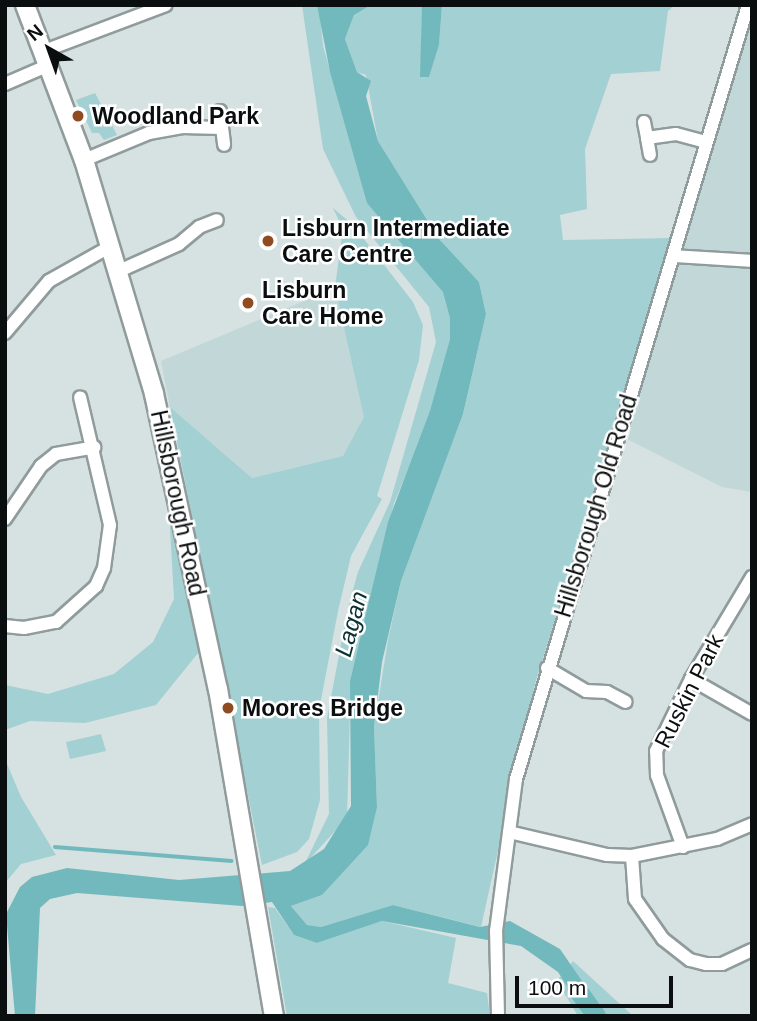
<!DOCTYPE html>
<style>
body{margin:0}
#map{position:relative;width:757px;height:1021px;overflow:hidden;background:#d6e1e1;font-family:Helvetica,sans-serif}
div>[style]{position:absolute}
.built>*{inset:0;background:#c2d7d8}
.green>*{inset:0;background:#a3d0d2}
.water>*{inset:0;background:#72b9bd}
.stream>*{height:3.5px;margin:-1.75px;padding:0 1.75px;transform-origin:1.75px;border-radius:1.75px;background:#72b9bd}
.river>*{height:19px;margin:-9.5px;padding:0 9.5px;transform-origin:9.5px;border-radius:9.5px;background:#72b9bd}
.roads{filter:drop-shadow(2px 0 #909b9b) drop-shadow(-2px 0 #909b9b) drop-shadow(0 2px #909b9b) drop-shadow(0 -2px #909b9b)}
.minor>*{height:12px;margin:-6px;padding:0 6px;transform-origin:6px;border-radius:6px;background:#fff}
.highway>*{height:18px;margin:-9px;padding:0 9px;transform-origin:9px;border-radius:9px;background:#fff}
.dots>*{width:19px;height:19px;translate:-50% -50%;box-sizing:border-box;border:4px solid #fff;border-radius:50%}
span{translate:-50% -50%;white-space:nowrap;text-align:center;line-height:1.15;-webkit-text-stroke:5px #fff;paint-order:stroke}
.poi-label{font-size:23px;color:#0a0e0e;font-weight:700}
.left{translate:0 -50%;text-align:left}
.street-label{font-size:23px;color:#0a0e0e}
.water-label{font-size:24px;color:#0b3032;font-style:italic}
.frame{position:absolute;inset:0;border:7px solid #0a0e0e;pointer-events:none}
.north{position:absolute;left:14px;top:14px;width:70px;height:70px;-webkit-text-stroke:5px #fff;paint-order:stroke;rotate:320deg;font-size:19px;font-weight:700;line-height:28px;text-align:center;color:#0a0e0e}
.north::after{content:'';display:block;margin:auto;width:24px;height:32px;background:#0a0e0e;clip-path:polygon(50% 0,100% 100%,50% 72%,0 100%)}
.scale{position:absolute;left:515px;top:976px;width:158px;height:32px;box-sizing:border-box;border:4px solid #0a0e0e;border-top:0;padding-left:9px;font-size:21px;line-height:24px;white-space:nowrap;color:#0a0e0e;-webkit-text-stroke:5px #fff;paint-order:stroke}
</style>
<div id="map">
<div class="built">
<div style="clip-path:polygon(752px 5px,752px 492px,722px 487px,617px 434px)"></div>
<div style="clip-path:polygon(335px 288px,366px 418px,343px 456px,252px 478px,170px 407px,161px 361px)"></div>
</div>
<div class="green">
<div style="clip-path:polygon(302px 5px,326px 5px,320px 14px,323px 46px,337px 95px,446px 294px,453px 327px,430px 419px,394px 503px,351px 677px,347px 818px,304px 865px,329px 814px,327px 718px,348px 608px,358px 572px,390px 502px,436px 342px,429px 307px,356px 217px,323px 149px)"></div>
<div style="clip-path:polygon(371px 5px,422px 5px,421px 77px,429px 76px,439px 45px,442px 5px,675px 5px,668px 11px,660px 71px,611px 74px,585px 149px,587px 209px,560px 215px,563px 240px,673px 238px,535px 684px,481px 927px,393px 905px,321px 927px,307px 925px,291px 906px,322px 895px,377px 807px,374px 727px,388px 640px,401px 581px,463px 414px,486px 314px,479px 282px,439px 239px,378px 141px,366px 75px,357px 72px,345px 39px,354px 15px)"></div>
<div style="clip-path:polygon(95px 93px,117px 135px,104px 140px,99px 133px,92px 133px,76px 100px)"></div>
<div style="clip-path:polygon(333px 208px,353px 225px,413px 302px,423px 325px,419px 360px,377px 496px,382px 499px,351px 556px,338px 611px,319px 710px,320px 800px,309px 839px,297px 852px,262px 865px,170px 407px,252px 478px,343px 456px,364px 417px,335px 287px,343px 229px)"></div>
<div style="clip-path:polygon(169px 511px,203px 647px,156px 705px,85px 723px,30px 721px,5px 730px,5px 685px,48px 694px,114px 674px,153px 642px,174px 599px)"></div>
<div style="clip-path:polygon(101px 734px,106px 751px,70px 759px,66px 742px)"></div>
<div style="clip-path:polygon(5px 759px,21px 797px,56px 855px,21px 864px,5px 883px)"></div>
<div style="clip-path:polygon(268px 907px,275px 908px,294px 935px,317px 943px,382px 921px,456px 938px,448px 983px,487px 993px,490px 1016px,287px 1016px)"></div>
<div style="clip-path:polygon(573px 961px,633px 1016px,578px 1016px,557px 981px)"></div>
</div>
<div class="water">
<div style="clip-path:polygon(317px 5px,371px 5px,354px 15px,345px 39px,357px 72px,371px 81px,366px 96px,378px 141px,439px 239px,479px 282px,486px 314px,463px 414px,401px 581px,382px 662px,374px 727px,377px 807px,368px 845px,322px 895px,291px 906px,307px 925px,321px 927px,393px 905px,480px 927px,510px 921px,560px 949px,597px 1003px,583px 1011px,558px 972px,521px 946px,382px 921px,317px 943px,294px 935px,272px 902px,242px 906px,77px 893px,50px 899px,40px 908px,35px 1016px,15px 1016px,6px 914px,20px 887px,32px 877px,67px 868px,179px 880px,290px 871px,324px 849px,351px 806px,350px 681px,388px 522px,430px 411px,450px 339px,450px 318px,443px 292px,367px 203px,330px 72px)"></div>
<div style="clip-path:polygon(422px 5px,442px 5px,439px 45px,429px 77px,420px 77px)"></div>
</div>
<div class="stream">
<div style="left:55px;top:847px;width:177px;rotate:4.5deg"></div>
</div>
<div class="river">
<div style="left:576px;top:988px;width:34px;rotate:54deg"></div>
</div>
<div class="roads">
<div class="minor">
<div style="left:44px;top:51px;width:130px;rotate:-20.7deg"></div>
<div style="left:5px;top:84px;width:48px;rotate:-23.4deg"></div>
<div style="left:220px;top:111px;width:34px;rotate:83deg"></div>
<div style="left:644px;top:122px;width:16px;rotate:79deg"></div>
<div style="left:647px;top:138px;width:29px;rotate:-8deg"></div>
<div style="left:676px;top:134px;width:31px;rotate:15deg"></div>
<div style="left:647px;top:138px;width:17px;rotate:80deg"></div>
<div style="left:84px;top:160px;width:70px;rotate:-22.6deg"></div>
<div style="left:149px;top:133px;width:34px;rotate:-10deg"></div>
<div style="left:182px;top:127px;width:40px;rotate:1.4deg"></div>
<div style="left:673px;top:256px;width:79px;rotate:3.6deg"></div>
<div style="left:119px;top:271px;width:66px;rotate:-24.2deg"></div>
<div style="left:179px;top:244px;width:26px;rotate:-40deg"></div>
<div style="left:199px;top:227px;width:19px;rotate:-21deg"></div>
<div style="left:5px;top:333px;width:68px;rotate:-49.8deg"></div>
<div style="left:49px;top:281px;width:71px;rotate:-29.4deg"></div>
<div style="left:5px;top:519px;width:64px;rotate:-55.8deg"></div>
<div style="left:41px;top:466px;width:19px;rotate:-39deg"></div>
<div style="left:56px;top:454px;width:39px;rotate:-10deg"></div>
<div style="left:5px;top:626px;width:19px;rotate:6deg"></div>
<div style="left:24px;top:628px;width:33px;rotate:-11deg"></div>
<div style="left:56px;top:622px;width:54px;rotate:-42deg"></div>
<div style="left:96px;top:586px;width:20px;rotate:-66deg"></div>
<div style="left:104px;top:568px;width:43px;rotate:-82.1deg"></div>
<div style="left:110px;top:525px;width:131px;rotate:-103.2deg"></div>
<div style="left:547px;top:668px;width:45px;rotate:30.5deg"></div>
<div style="left:586px;top:691px;width:21px;rotate:3deg"></div>
<div style="left:607px;top:692px;width:21px;rotate:28deg"></div>
<div style="left:691px;top:679px;width:70px;rotate:29.8deg"></div>
<div style="left:509px;top:832px;width:101px;rotate:13.2deg"></div>
<div style="left:607px;top:855px;width:25px;rotate:2deg"></div>
<div style="left:632px;top:856px;width:87px;rotate:-11.3deg"></div>
<div style="left:717px;top:839px;width:38px;rotate:-23deg"></div>
<div style="left:683px;top:847px;width:77px;rotate:-109.9deg"></div>
<div style="left:657px;top:775px;width:24px;rotate:-92deg"></div>
<div style="left:656px;top:751px;width:80px;rotate:-64.1deg"></div>
<div style="left:691px;top:679px;width:119px;rotate:-59.1deg"></div>
<div style="left:632px;top:856px;width:43px;rotate:86deg"></div>
<div style="left:635px;top:899px;width:49px;rotate:55deg"></div>
<div style="left:663px;top:939px;width:34px;rotate:38deg"></div>
<div style="left:690px;top:960px;width:16px;rotate:14deg"></div>
<div style="left:706px;top:964px;width:16px"></div>
<div style="left:722px;top:964px;width:33px;rotate:-25deg"></div>
<div style="left:498px;top:1016px;width:85px;rotate:-91.3deg"></div>
<div style="left:496px;top:931px;width:153px;rotate:-82.5deg"></div>
<div style="left:516px;top:779px;width:808px;rotate:-73.31deg"></div>
</div>
<div class="highway">
<div style="left:25px;top:5px;width:166px;rotate:69.2deg"></div>
<div style="left:84px;top:160px;width:244px;rotate:73.3deg"></div>
<div style="left:154px;top:394px;width:302px;rotate:77.8deg"></div>
<div style="left:218px;top:689px;width:332px;rotate:80.3deg"></div>
</div>
</div>
<div class="dots">
<div style="left:78px;top:116px;background:#904c21"></div>
<div style="left:268px;top:241px;background:#904c21"></div>
<div style="left:248px;top:303px;background:#904c21"></div>
<div style="left:228px;top:708px;background:#904c21"></div>
</div>
<div class="poi-label">
<span class="left" style="left:92px;top:116px">Woodland Park</span>
<span class="left" style="left:282px;top:241px">Lisburn Intermediate<br>Care Centre</span>
<span class="left" style="left:262px;top:303px">Lisburn<br>Care Home</span>
<span class="left" style="left:242px;top:708px">Moores Bridge</span>
</div>
<div class="street-label">
<span style="left:178px;top:503px;rotate:78deg">Hillsborough Road</span>
<span style="left:596px;top:506px;rotate:-73deg">Hillsborough Old Road</span>
<span style="left:689px;top:691px;rotate:-63deg">Ruskin Park</span>
</div>
<div class="water-label">
<span style="left:351px;top:624px;rotate:-75deg">Lagan</span>
</div>
<div class="frame"></div>
<div class="north">N</div>
<div class="scale">100 m</div>
</div>
